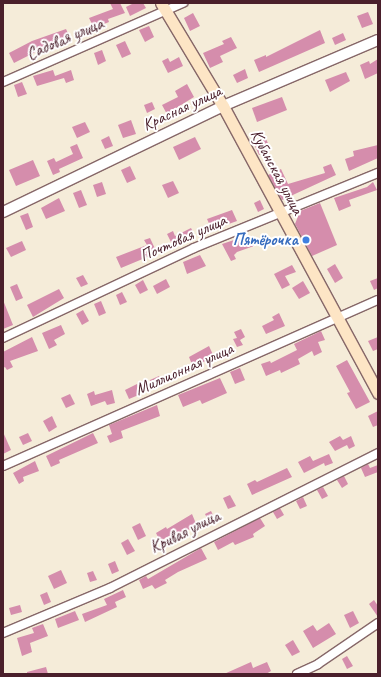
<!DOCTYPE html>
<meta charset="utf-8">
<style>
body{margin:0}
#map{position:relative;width:381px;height:677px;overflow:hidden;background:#f5ecd9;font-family:Caveat,sans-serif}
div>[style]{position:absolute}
.building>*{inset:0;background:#d58dac}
.roads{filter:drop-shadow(1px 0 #866768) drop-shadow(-1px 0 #866768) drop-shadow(0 1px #866768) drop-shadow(0 -1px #866768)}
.minor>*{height:8px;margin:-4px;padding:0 4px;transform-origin:4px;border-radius:4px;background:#fff}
.tertiary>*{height:10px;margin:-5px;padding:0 5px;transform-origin:5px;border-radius:5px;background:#fff}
.secondary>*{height:11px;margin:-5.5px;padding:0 5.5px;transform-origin:5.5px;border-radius:5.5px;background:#fde5c5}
.dots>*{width:11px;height:11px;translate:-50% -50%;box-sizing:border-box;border:2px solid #fff;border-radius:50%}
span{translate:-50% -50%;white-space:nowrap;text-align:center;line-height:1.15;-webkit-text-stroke:4px #fff;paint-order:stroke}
.street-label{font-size:17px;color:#4a1f2b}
.shop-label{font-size:17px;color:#366cbe;font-weight:700}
.right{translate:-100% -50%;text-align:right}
.frame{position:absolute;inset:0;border:4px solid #4a1f2b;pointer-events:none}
</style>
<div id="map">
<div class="building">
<div style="clip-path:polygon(110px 3px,120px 3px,125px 13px,108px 19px,109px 22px,94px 28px,89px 18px,113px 9px)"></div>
<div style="clip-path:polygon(134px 3px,143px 3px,146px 8px,130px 16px,126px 7px)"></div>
<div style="clip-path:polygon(368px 12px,373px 24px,362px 28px,357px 16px)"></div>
<div style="clip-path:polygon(193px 13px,200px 26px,190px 31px,184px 18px)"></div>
<div style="clip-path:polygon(149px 26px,154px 37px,145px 42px,139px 30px)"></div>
<div style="clip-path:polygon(66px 29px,71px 40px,62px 43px,61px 39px,14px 63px,9px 53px,32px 41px)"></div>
<div style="clip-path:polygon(320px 30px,325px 43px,259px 72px,254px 60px,266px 55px,266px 57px)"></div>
<div style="clip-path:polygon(343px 33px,346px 40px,335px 45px,332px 38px)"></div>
<div style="clip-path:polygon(231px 37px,237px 48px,220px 56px,223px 62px,210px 68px,203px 53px,224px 44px,222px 41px)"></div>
<div style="clip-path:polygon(125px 41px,131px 54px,122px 58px,116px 45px)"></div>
<div style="clip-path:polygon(102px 50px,106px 61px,98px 65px,94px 53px)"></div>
<div style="clip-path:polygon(179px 57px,183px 66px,168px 73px,162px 61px,168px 58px,170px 62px)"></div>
<div style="clip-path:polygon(378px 59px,378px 73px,365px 79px,360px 65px,369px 61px,370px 64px)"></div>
<div style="clip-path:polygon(245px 69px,248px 78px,237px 83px,233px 75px)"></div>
<div style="clip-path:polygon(53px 70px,55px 76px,71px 70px,74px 80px,66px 83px,64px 78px,37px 86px,33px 76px)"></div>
<div style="clip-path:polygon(346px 72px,350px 81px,330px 92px,325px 80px)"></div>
<div style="clip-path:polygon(22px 82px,27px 94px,18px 97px,14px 85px)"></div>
<div style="clip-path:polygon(187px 84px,194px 97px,173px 110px,175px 113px,168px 116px,162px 105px,178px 97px,175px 91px)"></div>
<div style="clip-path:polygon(282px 97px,287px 110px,257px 122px,252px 108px)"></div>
<div style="clip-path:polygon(152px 102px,155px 109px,147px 113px,144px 105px)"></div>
<div style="clip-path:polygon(131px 120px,136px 134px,123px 138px,118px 125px)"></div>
<div style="clip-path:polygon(85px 122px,90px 132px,77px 138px,72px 127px)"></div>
<div style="clip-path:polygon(109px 136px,113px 146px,105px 149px,101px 140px)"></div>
<div style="clip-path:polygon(195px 137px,201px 149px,179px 160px,173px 147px)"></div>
<div style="clip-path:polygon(266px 139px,271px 150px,259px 155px,254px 144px)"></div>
<div style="clip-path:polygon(77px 144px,83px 158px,59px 169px,60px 172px,53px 175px,47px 161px,54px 158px,56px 162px,73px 154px,70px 147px)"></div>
<div style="clip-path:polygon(378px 145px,378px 158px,349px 171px,345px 159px,354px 156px,353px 151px)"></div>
<div style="clip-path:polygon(33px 160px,40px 176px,16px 186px,9px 170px)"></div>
<div style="clip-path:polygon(331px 164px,336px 175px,282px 200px,268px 175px,281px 169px,288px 184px,325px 173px,323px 167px)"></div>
<div style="clip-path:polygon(130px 166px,136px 179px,127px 183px,121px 170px)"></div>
<div style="clip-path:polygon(173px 181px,179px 193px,168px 198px,162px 185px)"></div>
<div style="clip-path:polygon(102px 182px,106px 194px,97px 197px,93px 185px)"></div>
<div style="clip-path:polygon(373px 182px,377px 190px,349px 200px,351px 206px,339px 211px,334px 198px,367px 187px)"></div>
<div style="clip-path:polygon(81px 190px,87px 205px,79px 208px,73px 193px)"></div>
<div style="clip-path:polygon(59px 198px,65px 211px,46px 219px,41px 208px)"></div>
<div style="clip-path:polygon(260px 200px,264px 209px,258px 212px,254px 203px)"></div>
<div style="clip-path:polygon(320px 203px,337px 245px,312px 256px,295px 224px,300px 211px)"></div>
<div style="clip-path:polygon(232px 210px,237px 221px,212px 230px,207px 219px)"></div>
<div style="clip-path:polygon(28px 213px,33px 227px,26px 230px,20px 216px)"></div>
<div style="clip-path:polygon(191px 228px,195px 236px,174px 248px,167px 234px,173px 231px,175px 236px)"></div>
<div style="clip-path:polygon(249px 235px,254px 246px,237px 252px,234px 255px,236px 259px,231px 261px,222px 244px)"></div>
<div style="clip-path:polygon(150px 238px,157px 253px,121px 268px,116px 257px,147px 245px,144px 240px)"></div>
<div style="clip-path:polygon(22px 241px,26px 250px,11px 257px,6px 248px)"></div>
<div style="clip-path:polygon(200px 255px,206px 266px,187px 274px,183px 262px)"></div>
<div style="clip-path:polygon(335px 264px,343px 278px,335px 283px,327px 269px)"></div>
<div style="clip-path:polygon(292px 265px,296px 272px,285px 276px,290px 285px,282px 289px,274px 274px)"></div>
<div style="clip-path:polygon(83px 275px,88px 284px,81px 287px,76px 278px)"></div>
<div style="clip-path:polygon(378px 278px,378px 288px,374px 290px,370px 281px)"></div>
<div style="clip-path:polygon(166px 279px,170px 287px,157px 294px,153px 286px)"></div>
<div style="clip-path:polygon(143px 280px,148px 290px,140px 294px,135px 285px)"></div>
<div style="clip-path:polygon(303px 281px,310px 293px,299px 299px,292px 288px)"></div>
<div style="clip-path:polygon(17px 284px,23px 298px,16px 301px,10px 287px)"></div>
<div style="clip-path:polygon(59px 289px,64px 298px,33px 317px,27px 305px)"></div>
<div style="clip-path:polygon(122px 292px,127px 302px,120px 305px,116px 295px)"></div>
<div style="clip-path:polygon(3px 300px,13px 325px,3px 329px)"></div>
<div style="clip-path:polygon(101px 301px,106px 313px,99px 316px,94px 304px)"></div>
<div style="clip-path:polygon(83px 310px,89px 321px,82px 325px,76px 314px)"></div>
<div style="clip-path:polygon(279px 313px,285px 326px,266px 334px,262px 326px,274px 320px,272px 317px)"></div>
<div style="clip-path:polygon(61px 325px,65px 334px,54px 340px,57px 345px,49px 349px,42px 333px)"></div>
<div style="clip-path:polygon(241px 329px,245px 337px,240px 340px,243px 345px,237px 347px,233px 339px,237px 338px,234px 332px)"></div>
<div style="clip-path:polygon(321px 331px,325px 340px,318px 342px,322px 352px,314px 356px,312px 351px,298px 359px,300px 364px,281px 373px,280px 370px,266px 376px,261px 364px,270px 361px,271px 363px,297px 350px,294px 344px)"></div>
<div style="clip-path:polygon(32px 337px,38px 351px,10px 361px,13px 367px,7px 370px,5px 367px,3px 368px,3px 352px)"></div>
<div style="clip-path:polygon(378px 337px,378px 349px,373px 351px,368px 341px)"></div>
<div style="clip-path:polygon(209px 346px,214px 357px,193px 367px,189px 357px)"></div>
<div style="clip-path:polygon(347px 360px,370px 402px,356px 409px,347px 393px,350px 392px,336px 366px)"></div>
<div style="clip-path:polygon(240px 368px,245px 380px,235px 384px,230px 372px)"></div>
<div style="clip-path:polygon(159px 376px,162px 383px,153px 387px,150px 380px)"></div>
<div style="clip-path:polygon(220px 378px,227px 393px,202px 404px,200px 400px,183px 407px,178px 395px)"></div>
<div style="clip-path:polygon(137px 384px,141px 394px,129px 399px,125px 390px)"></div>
<div style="clip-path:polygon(112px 390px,115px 403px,107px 405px,105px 401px,91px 406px,87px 394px,94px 391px,95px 395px)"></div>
<div style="clip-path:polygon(70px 394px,75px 404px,66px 408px,61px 398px)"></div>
<div style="clip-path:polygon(157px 405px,160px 416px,121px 431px,123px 438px,110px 443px,107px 436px,112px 434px,109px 425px)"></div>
<div style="clip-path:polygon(378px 411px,378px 425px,373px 427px,368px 416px)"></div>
<div style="clip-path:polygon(52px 416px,57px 427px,49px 432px,43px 421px)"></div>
<div style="clip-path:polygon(3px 432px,11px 450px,3px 454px)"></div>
<div style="clip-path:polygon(28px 433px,32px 441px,23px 445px,19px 437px)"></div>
<div style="clip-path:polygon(93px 433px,98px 443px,59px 460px,60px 463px,51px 467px,46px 456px)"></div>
<div style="clip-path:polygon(340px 436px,343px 440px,351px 436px,355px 446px,349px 449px,347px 445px,335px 451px,329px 442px)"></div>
<div style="clip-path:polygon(329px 454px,333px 463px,325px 466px,324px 463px,304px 473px,298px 462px,310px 456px,313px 461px)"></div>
<div style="clip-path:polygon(35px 461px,39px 471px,23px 477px,24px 481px,19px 484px,13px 473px)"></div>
<div style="clip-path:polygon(368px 464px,370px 468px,378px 465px,378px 472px,365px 477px,361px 468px)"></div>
<div style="clip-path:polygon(287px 468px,292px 477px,252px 495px,247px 484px,255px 480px,257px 482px)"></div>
<div style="clip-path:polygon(344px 476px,348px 484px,342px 488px,337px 480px)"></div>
<div style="clip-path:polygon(323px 487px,328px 496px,322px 499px,317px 490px)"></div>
<div style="clip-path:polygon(230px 495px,236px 506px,228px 509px,223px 498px)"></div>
<div style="clip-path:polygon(303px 497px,307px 506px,300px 509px,296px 501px)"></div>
<div style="clip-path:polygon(280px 508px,284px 515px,277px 519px,273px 512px)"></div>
<div style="clip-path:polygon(211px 511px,215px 519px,209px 522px,205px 514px)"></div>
<div style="clip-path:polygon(192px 514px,197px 526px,184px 532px,185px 534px,179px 538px,175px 533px,160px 541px,156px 533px,166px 527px,167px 529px)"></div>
<div style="clip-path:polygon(260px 518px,265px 526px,253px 534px,254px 537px,235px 545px,233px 542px,218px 550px,214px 542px)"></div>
<div style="clip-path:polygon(140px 523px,146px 536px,138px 540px,132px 527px)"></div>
<div style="clip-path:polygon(128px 539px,135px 551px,127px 555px,121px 543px)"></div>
<div style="clip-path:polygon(201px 548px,207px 559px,178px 572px,165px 580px,167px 583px,155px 589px,152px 585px,143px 589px,139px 580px,146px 576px,148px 579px)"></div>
<div style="clip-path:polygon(115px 561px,119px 571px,112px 574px,108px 564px)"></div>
<div style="clip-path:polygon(61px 570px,67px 583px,54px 589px,48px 576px)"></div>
<div style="clip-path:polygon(93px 571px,97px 580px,90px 582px,87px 573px)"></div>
<div style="clip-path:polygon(123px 590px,126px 597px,115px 602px,117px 607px,85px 622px,82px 614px,107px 605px,104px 599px)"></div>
<div style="clip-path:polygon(47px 592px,51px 602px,44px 605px,40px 595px)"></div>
<div style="clip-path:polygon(374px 600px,378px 606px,378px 617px,369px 604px)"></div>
<div style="clip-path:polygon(20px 605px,22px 612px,11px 615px,9px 608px)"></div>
<div style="clip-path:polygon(75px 611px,79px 620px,58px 628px,55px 619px)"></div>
<div style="clip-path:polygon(353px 611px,359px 623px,350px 628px,344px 615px)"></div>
<div style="clip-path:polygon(329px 623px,336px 634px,313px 648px,303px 631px,313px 625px,317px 631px)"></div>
<div style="clip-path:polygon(43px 624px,48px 636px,30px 643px,32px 652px,22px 656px,17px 638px,34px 633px,32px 628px)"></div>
<div style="clip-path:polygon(293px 640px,300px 652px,292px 656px,285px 645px)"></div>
<div style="clip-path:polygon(347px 656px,353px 666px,347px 669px,342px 659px)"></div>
<div style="clip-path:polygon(251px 662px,253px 668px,267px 662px,271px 671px,266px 674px,224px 674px)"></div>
<div style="clip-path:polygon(46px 667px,48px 674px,27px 674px,27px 672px)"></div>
</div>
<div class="roads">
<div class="minor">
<div style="left:3px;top:82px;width:197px;rotate:-23.7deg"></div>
<div style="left:3px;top:338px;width:211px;rotate:-25.2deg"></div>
<div style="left:194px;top:248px;width:199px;rotate:-22.2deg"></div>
<div style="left:3px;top:466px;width:410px;rotate:-23.9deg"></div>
<div style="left:3px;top:633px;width:116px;rotate:-22.8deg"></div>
<div style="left:110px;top:588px;width:300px;rotate:-26.7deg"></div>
<div style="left:297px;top:674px;width:23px;rotate:-25deg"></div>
<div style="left:318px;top:664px;width:73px;rotate:-34.3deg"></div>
</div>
<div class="tertiary">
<div style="left:3px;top:212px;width:244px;rotate:-25.7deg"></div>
<div style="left:223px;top:106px;width:168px;rotate:-23.1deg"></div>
</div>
<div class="secondary">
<div style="left:161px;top:3px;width:120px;rotate:59deg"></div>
<div style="left:223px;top:106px;width:326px;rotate:61.6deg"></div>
</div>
</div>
<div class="dots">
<div style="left:306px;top:240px;background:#3f7fe0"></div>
</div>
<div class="street-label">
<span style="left:65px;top:39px;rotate:-23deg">Садовая улица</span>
<span style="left:182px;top:108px;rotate:-25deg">Красная улица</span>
<span style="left:277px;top:172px;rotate:62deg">Кубанская улица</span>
<span style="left:183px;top:238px;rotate:-24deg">Почтовая улица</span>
<span style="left:184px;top:369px;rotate:-24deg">Миллионная улица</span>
<span style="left:185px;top:532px;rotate:-27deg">Кривая улица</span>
</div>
<div class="shop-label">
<span class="right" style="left:298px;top:240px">Пятёрочка</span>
</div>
<div class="frame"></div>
</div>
